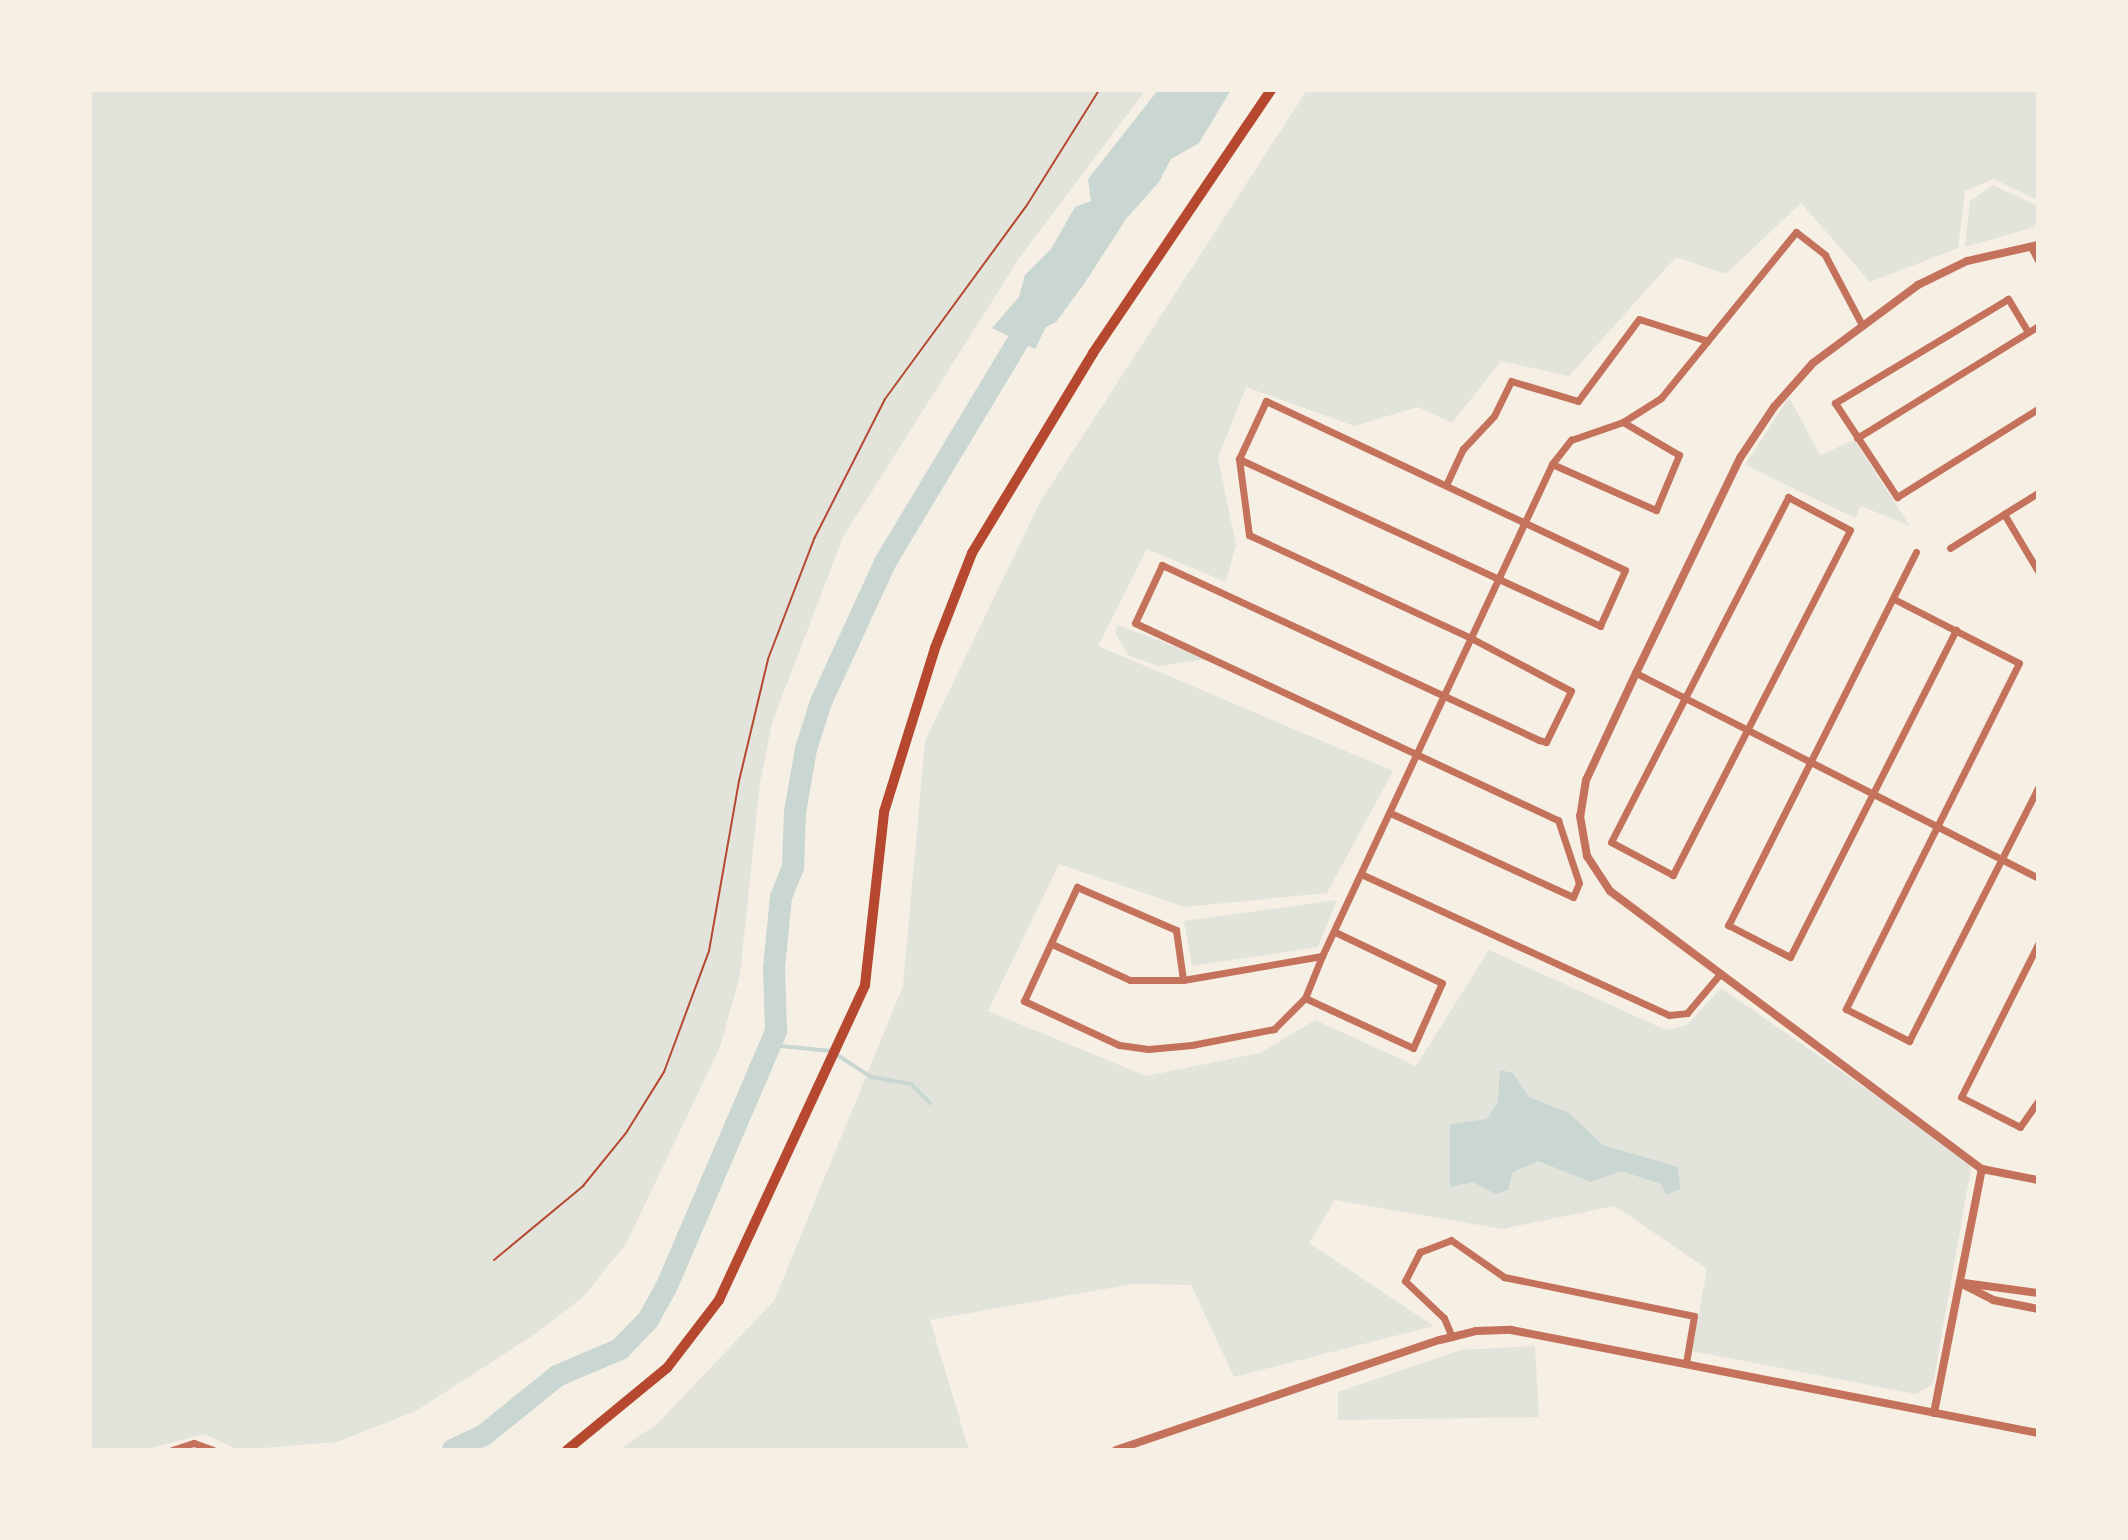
<!DOCTYPE html>
<style>
body{margin:0}
#map{position:relative;width:2128px;height:1540px;overflow:hidden;background:#f6efe4;font-family:"Golos Text",sans-serif}
div>[style]{position:absolute}
.green>*{inset:0;background:#e2e4dc}
.water>*{inset:0;background:#c9d6d2}
.stream>*{height:4px;margin:-2px;padding:0 2px;transform-origin:2px;border-radius:2px;background:#c9d6d2}
.river>*{height:22px;margin:-11px;padding:0 11px;transform-origin:11px;border-radius:11px;background:#c9d6d2}
.path>*{height:2px;margin:-1px;padding:0 1px;transform-origin:1px;border-radius:1px;background:#b5482f}
.minor>*{height:7px;margin:-3.5px;padding:0 3.5px;transform-origin:3.5px;border-radius:3.5px;background:#c5725c}
.tertiary>*{height:8px;margin:-4px;padding:0 4px;transform-origin:4px;border-radius:4px;background:#c5725c}
.primary>*{height:10px;margin:-5px;padding:0 5px;transform-origin:5px;border-radius:5px;background:#b5482f}
span{translate:-50% -50%;white-space:nowrap;text-align:center;line-height:1.15;-webkit-text-stroke:8px #f6efe4;paint-order:stroke}
.frame{position:absolute;inset:0;border:92px solid #f6efe4;pointer-events:none}
</style>
<div id="map">
<div class="green">
<div style="clip-path:polygon(90px 90px,1146px 90px,1022px 254px,843px 537px,772px 723px,760px 783px,740px 975px,720px 1047px,626px 1244px,584px 1296px,535px 1334px,416px 1411px,337px 1442px,239px 1450px,204px 1434px,144px 1450px,90px 1450px)"></div>
<div style="clip-path:polygon(1307px 90px,2038px 90px,2038px 200px,1993px 179px,1965px 191px,1958px 248px,1870px 282px,1801px 203px,1726px 274px,1676px 257px,1569px 376px,1501px 361px,1452px 423px,1418px 407px,1354px 426px,1246px 387px,1218px 458px,1236px 545px,1226px 582px,1147px 549px,1098px 646px,1393px 771px,1327px 893px,1185px 907px,1059px 864px,988px 1011px,1146px 1076px,1260px 1053px,1315px 1020px,1416px 1066px,1489px 950px,1666px 1030px,1687px 1025px,1721px 988px,1966px 1158px,1971px 1168px,1933px 1384px,1916px 1394px,1692px 1351px,1707px 1269px,1615px 1206px,1502px 1229px,1335px 1200px,1309px 1243px,1434px 1326px,1234px 1377px,1191px 1285px,1133px 1284px,930px 1320px,969px 1450px,619px 1450px,657px 1424px,774px 1301px,903px 986px,925px 741px,1040px 502px)"></div>
<div style="clip-path:polygon(1993px 185px,2038px 206px,2038px 221px,2034px 227px,1965px 247px,1970px 201px)"></div>
<div style="clip-path:polygon(1789px 397px,1820px 455px,1854px 440px,1910px 526px,1861px 506px,1855px 518px,1745px 465px)"></div>
<div style="clip-path:polygon(1118px 625px,1207px 659px,1158px 666px,1128px 655px,1115px 632px)"></div>
<div style="clip-path:polygon(1337px 900px,1318px 947px,1192px 966px,1184px 921px)"></div>
<div style="clip-path:polygon(1535px 1346px,1539px 1417px,1338px 1420px,1338px 1392px,1461px 1350px)"></div>
</div>
<div class="water">
<div style="clip-path:polygon(1158px 90px,1231px 90px,1199px 143px,1171px 159px,1159px 182px,1126px 219px,1084px 284px,1056px 322px,1046px 327px,1035px 349px,992px 328px,1019px 297px,1025px 275px,1051px 249px,1075px 207px,1091px 201px,1088px 179px)"></div>
<div style="clip-path:polygon(1500px 1070px,1513px 1073px,1529px 1097px,1569px 1113px,1603px 1145px,1678px 1167px,1680px 1189px,1666px 1195px,1661px 1184px,1621px 1171px,1591px 1182px,1538px 1161px,1513px 1172px,1508px 1190px,1495px 1194px,1473px 1182px,1450px 1187px,1450px 1124px,1487px 1119px,1498px 1102px)"></div>
</div>
<div class="stream">
<div style="left:771px;top:1045px;width:60px;rotate:5.7deg"></div>
<div style="left:831px;top:1051px;width:48px;rotate:33deg"></div>
<div style="left:871px;top:1077px;width:41px;rotate:9.9deg"></div>
<div style="left:911px;top:1084px;width:27px;rotate:45deg"></div>
</div>
<div class="river">
<div style="left:453px;top:1450px;width:34px;rotate:-26deg"></div>
<div style="left:484px;top:1435px;width:94px;rotate:-38.9deg"></div>
<div style="left:557px;top:1376px;width:69px;rotate:-23.2deg"></div>
<div style="left:620px;top:1349px;width:40px;rotate:-46deg"></div>
<div style="left:648px;top:1320px;width:37px;rotate:-61deg"></div>
<div style="left:666px;top:1288px;width:280px;rotate:-66.8deg"></div>
<div style="left:776px;top:1031px;width:63px;rotate:-91.8deg"></div>
<div style="left:774px;top:968px;width:71px;rotate:-84.4deg"></div>
<div style="left:781px;top:897px;width:32px;rotate:-68deg"></div>
<div style="left:793px;top:867px;width:55px;rotate:-87.9deg"></div>
<div style="left:795px;top:812px;width:64px;rotate:-80.1deg"></div>
<div style="left:806px;top:749px;width:49px;rotate:-72.3deg"></div>
<div style="left:821px;top:702px;width:155px;rotate:-65.3deg"></div>
<div style="left:886px;top:561px;width:286px;rotate:-59deg"></div>
</div>
<div class="path">
<div style="left:494px;top:1260px;width:116px;rotate:-39.7deg"></div>
<div style="left:583px;top:1186px;width:68px;rotate:-50.9deg"></div>
<div style="left:626px;top:1133px;width:72px;rotate:-58.1deg"></div>
<div style="left:664px;top:1072px;width:129px;rotate:-69.6deg"></div>
<div style="left:709px;top:951px;width:173px;rotate:-80deg"></div>
<div style="left:739px;top:781px;width:125px;rotate:-76.6deg"></div>
<div style="left:768px;top:659px;width:129px;rotate:-69deg"></div>
<div style="left:814px;top:539px;width:157px;rotate:-63.1deg"></div>
<div style="left:885px;top:399px;width:240px;rotate:-53.8deg"></div>
<div style="left:1027px;top:205px;width:136px;rotate:-57.9deg"></div>
</div>
<div class="minor">
<div style="left:2031px;top:247px;width:15px;rotate:62deg"></div>
<div style="left:2028px;top:332px;width:39px;rotate:-121deg"></div>
<div style="left:2008px;top:299px;width:202px;rotate:149deg"></div>
<div style="left:1835px;top:403px;width:113px;rotate:56.6deg"></div>
<div style="left:1897px;top:497px;width:166px;rotate:-32deg"></div>
<div style="left:1857px;top:438px;width:213px;rotate:-31.7deg"></div>
<div style="left:1239px;top:459px;width:398px;rotate:24.8deg"></div>
<div style="left:1600px;top:626px;width:61px;rotate:-65.9deg"></div>
<div style="left:1625px;top:570px;width:397px;rotate:-154.8deg"></div>
<div style="left:1266px;top:401px;width:64px;rotate:115deg"></div>
<div style="left:1239px;top:459px;width:77px;rotate:82.5deg"></div>
<div style="left:1249px;top:535px;width:245px;rotate:24.9deg"></div>
<div style="left:1471px;top:638px;width:113px;rotate:27.9deg"></div>
<div style="left:1571px;top:691px;width:57px;rotate:116.1deg"></div>
<div style="left:1546px;top:742px;width:7px;rotate:-164deg"></div>
<div style="left:1539px;top:740px;width:416px;rotate:-155.1deg"></div>
<div style="left:1162px;top:565px;width:64px;rotate:115deg"></div>
<div style="left:1135px;top:623px;width:467px;rotate:25deg"></div>
<div style="left:1558px;top:820px;width:66px;rotate:71.6deg"></div>
<div style="left:1579px;top:883px;width:15px;rotate:113deg"></div>
<div style="left:1573px;top:897px;width:201px;rotate:-155.3deg"></div>
<div style="left:1552px;top:464px;width:114px;rotate:23.9deg"></div>
<div style="left:1656px;top:510px;width:60px;rotate:-67.3deg"></div>
<div style="left:1679px;top:455px;width:65px;rotate:-149.5deg"></div>
<div style="left:1446px;top:485px;width:40px;rotate:-65deg"></div>
<div style="left:1463px;top:449px;width:45px;rotate:-46.8deg"></div>
<div style="left:1494px;top:416px;width:39px;rotate:-64deg"></div>
<div style="left:1511px;top:381px;width:70px;rotate:16.6deg"></div>
<div style="left:1578px;top:401px;width:102px;rotate:-53.4deg"></div>
<div style="left:1639px;top:319px;width:72px;rotate:17.7deg"></div>
<div style="left:1788px;top:497px;width:70px;rotate:28deg"></div>
<div style="left:1850px;top:530px;width:388px;rotate:117.2deg"></div>
<div style="left:1673px;top:875px;width:70px;rotate:-152deg"></div>
<div style="left:1611px;top:842px;width:388px;rotate:-62.8deg"></div>
<div style="left:2004px;top:514px;width:40px;rotate:-32deg"></div>
<div style="left:1950px;top:548px;width:64px;rotate:-32.2deg"></div>
<div style="left:2004px;top:514px;width:66px;rotate:59.2deg"></div>
<div style="left:1916px;top:552px;width:418px;rotate:116.7deg"></div>
<div style="left:1728px;top:925px;width:70px;rotate:27.3deg"></div>
<div style="left:1790px;top:957px;width:367px;rotate:-63.1deg"></div>
<div style="left:1894px;top:599px;width:140px;rotate:27.1deg"></div>
<div style="left:2019px;top:663px;width:387px;rotate:116.6deg"></div>
<div style="left:1846px;top:1009px;width:71px;rotate:26.9deg"></div>
<div style="left:1909px;top:1041px;width:284px;rotate:-63deg"></div>
<div style="left:1636px;top:673px;width:451px;rotate:27deg"></div>
<div style="left:1361px;top:874px;width:339px;rotate:24.6deg"></div>
<div style="left:1669px;top:1015px;width:18px;rotate:-6deg"></div>
<div style="left:1687px;top:1013px;width:51px;rotate:-49.8deg"></div>
<div style="left:1077px;top:887px;width:108px;rotate:23.5deg"></div>
<div style="left:1176px;top:930px;width:50px;rotate:82deg"></div>
<div style="left:1183px;top:980px;width:141px;rotate:-9.8deg"></div>
<div style="left:1322px;top:956px;width:45px;rotate:112deg"></div>
<div style="left:1305px;top:998px;width:44px;rotate:135deg"></div>
<div style="left:1274px;top:1029px;width:84px;rotate:169deg"></div>
<div style="left:1192px;top:1045px;width:44px;rotate:174.8deg"></div>
<div style="left:1148px;top:1049px;width:29px;rotate:-172deg"></div>
<div style="left:1119px;top:1045px;width:105px;rotate:-155.1deg"></div>
<div style="left:1024px;top:1001px;width:126px;rotate:-65.1deg"></div>
<div style="left:1052px;top:944px;width:86px;rotate:24.8deg"></div>
<div style="left:1130px;top:980px;width:53px"></div>
<div style="left:2038px;top:944px;width:171px;rotate:116.7deg"></div>
<div style="left:1961px;top:1097px;width:66px;rotate:27deg"></div>
<div style="left:2020px;top:1127px;width:32px;rotate:-55deg"></div>
<div style="left:1322px;top:956px;width:543px;rotate:-64.94deg"></div>
<div style="left:1552px;top:464px;width:31px;rotate:-52deg"></div>
<div style="left:1571px;top:440px;width:55px;rotate:-19.1deg"></div>
<div style="left:1623px;top:422px;width:45px;rotate:-32.3deg"></div>
<div style="left:1661px;top:398px;width:214px;rotate:-50.9deg"></div>
<div style="left:1796px;top:232px;width:37px;rotate:38deg"></div>
<div style="left:1825px;top:255px;width:79px;rotate:62.1deg"></div>
<div style="left:1305px;top:998px;width:119px;rotate:24.8deg"></div>
<div style="left:1413px;top:1048px;width:71px;rotate:-66deg"></div>
<div style="left:1442px;top:983px;width:119px;rotate:-154.5deg"></div>
<div style="left:1452px;top:1337px;width:21px;rotate:-113deg"></div>
<div style="left:1444px;top:1318px;width:54px;rotate:-136.5deg"></div>
<div style="left:1405px;top:1281px;width:33px;rotate:-63deg"></div>
<div style="left:1420px;top:1252px;width:33px;rotate:-21deg"></div>
<div style="left:1451px;top:1240px;width:65px;rotate:34.9deg"></div>
<div style="left:1504px;top:1277px;width:194px;rotate:11.6deg"></div>
<div style="left:1694px;top:1316px;width:48px;rotate:99.7deg"></div>
<div style="left:172px;top:1450px;width:23px;rotate:-18deg"></div>
<div style="left:194px;top:1443px;width:20px;rotate:20deg"></div>
</div>
<div class="tertiary">
<div style="left:2038px;top:245px;width:73px;rotate:167.3deg"></div>
<div style="left:1967px;top:261px;width:55px;rotate:153.9deg"></div>
<div style="left:1918px;top:285px;width:131px;rotate:143.4deg"></div>
<div style="left:1813px;top:363px;width:59px;rotate:131.6deg"></div>
<div style="left:1774px;top:407px;width:61px;rotate:123.7deg"></div>
<div style="left:1740px;top:458px;width:239px;rotate:115.8deg"></div>
<div style="left:1636px;top:673px;width:118px;rotate:115deg"></div>
<div style="left:1586px;top:780px;width:36px;rotate:99deg"></div>
<div style="left:1580px;top:816px;width:41px;rotate:80.1deg"></div>
<div style="left:1587px;top:856px;width:42px;rotate:56.7deg"></div>
<div style="left:1610px;top:891px;width:464px;rotate:36.8deg"></div>
<div style="left:1982px;top:1169px;width:57px;rotate:11.1deg"></div>
<div style="left:1960px;top:1283px;width:37px;rotate:27deg"></div>
<div style="left:1993px;top:1300px;width:46px;rotate:11.3deg"></div>
<div style="left:1964px;top:1283px;width:75px;rotate:7.7deg"></div>
<div style="left:1934px;top:1413px;width:249px;rotate:-78.9deg"></div>
<div style="left:1116px;top:1450px;width:342px;rotate:-18.8deg"></div>
<div style="left:1440px;top:1340px;width:37px;rotate:-14deg"></div>
<div style="left:1476px;top:1331px;width:35px;rotate:-2deg"></div>
<div style="left:1511px;top:1330px;width:537px;rotate:11.06deg"></div>
</div>
<div class="primary">
<div style="left:567px;top:1450px;width:129px;rotate:-39.4deg"></div>
<div style="left:667px;top:1368px;width:86px;rotate:-52.6deg"></div>
<div style="left:719px;top:1300px;width:347px;rotate:-65.1deg"></div>
<div style="left:865px;top:985px;width:174px;rotate:-83.7deg"></div>
<div style="left:884px;top:812px;width:172px;rotate:-72.7deg"></div>
<div style="left:935px;top:648px;width:102px;rotate:-68.7deg"></div>
<div style="left:972px;top:553px;width:234px;rotate:-58.8deg"></div>
<div style="left:1093px;top:353px;width:318px;rotate:-55.9deg"></div>
</div>
<div class="frame"></div>
</div>
